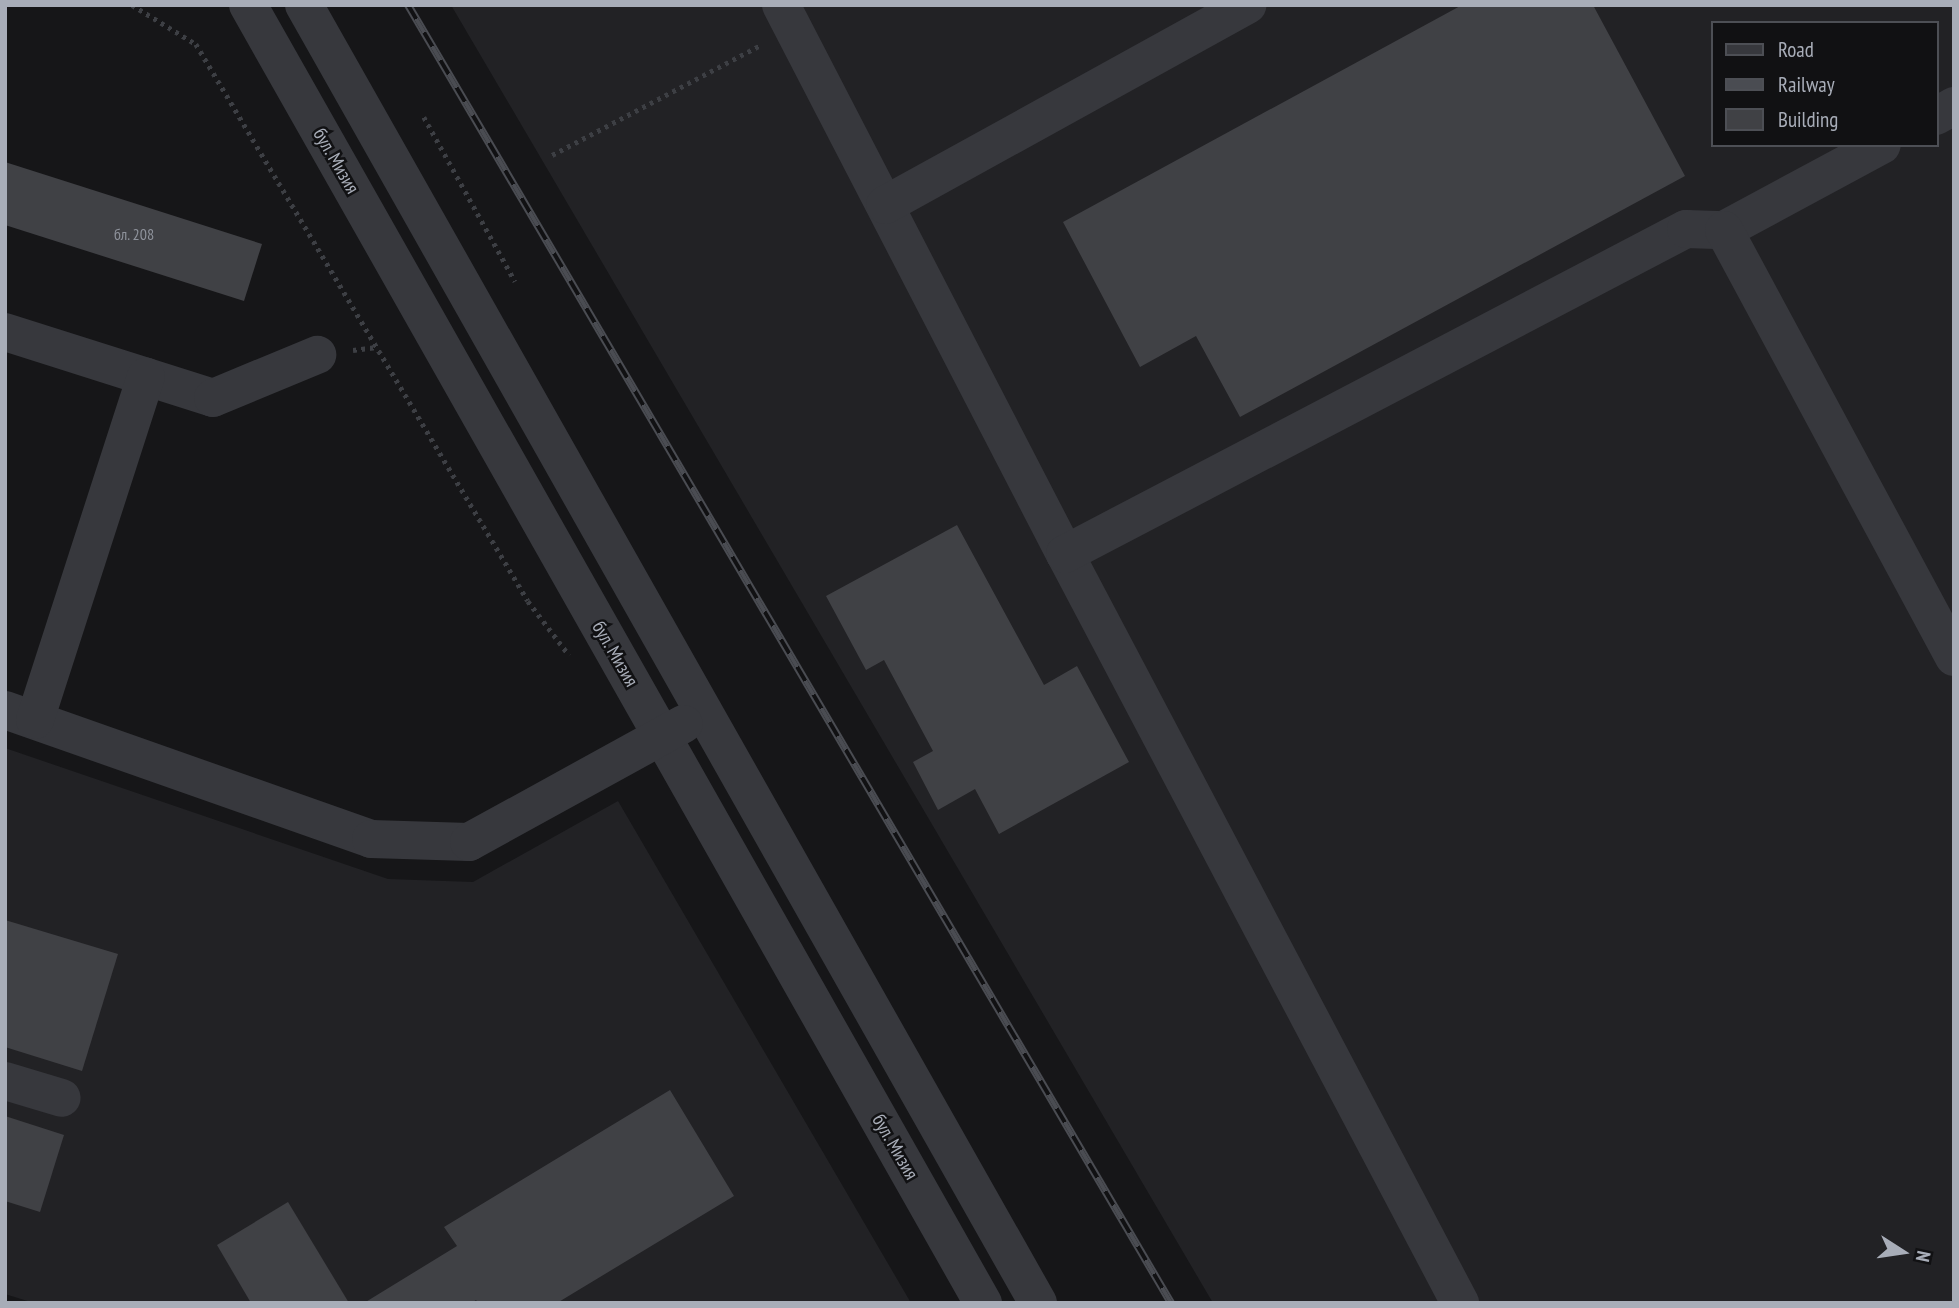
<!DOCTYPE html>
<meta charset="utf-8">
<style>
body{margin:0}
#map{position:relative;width:1959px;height:1308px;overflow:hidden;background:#161618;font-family:"PT Sans Narrow",sans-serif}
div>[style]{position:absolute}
.built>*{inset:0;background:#222225}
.building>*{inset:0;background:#404145}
.path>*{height:4.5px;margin-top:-2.25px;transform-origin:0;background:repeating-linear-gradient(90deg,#3d3f44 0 3.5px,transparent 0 8.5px)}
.minor>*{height:38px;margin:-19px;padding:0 19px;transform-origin:19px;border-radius:19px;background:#37383d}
.rail>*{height:8px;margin-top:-4px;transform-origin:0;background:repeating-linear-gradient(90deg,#111113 0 16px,#4a4c52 0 32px);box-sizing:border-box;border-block:2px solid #4a4c52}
span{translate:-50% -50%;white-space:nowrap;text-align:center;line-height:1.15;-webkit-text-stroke:5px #111113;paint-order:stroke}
.number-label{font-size:16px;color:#8e929b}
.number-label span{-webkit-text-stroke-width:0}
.street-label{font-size:19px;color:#a8adb8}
.frame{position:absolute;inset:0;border:7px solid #a8adb8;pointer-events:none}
.legend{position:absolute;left:1711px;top:21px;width:228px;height:126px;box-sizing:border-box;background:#111113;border:2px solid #4d4f55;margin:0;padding:9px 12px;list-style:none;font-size:21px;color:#a8adb8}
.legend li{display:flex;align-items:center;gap:14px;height:35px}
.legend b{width:35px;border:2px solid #4d4f55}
.north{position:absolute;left:1868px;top:1217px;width:70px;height:70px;-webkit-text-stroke:5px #111113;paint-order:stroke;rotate:102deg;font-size:19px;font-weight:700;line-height:28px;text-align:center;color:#a8adb8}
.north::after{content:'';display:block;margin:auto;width:24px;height:32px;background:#a8adb8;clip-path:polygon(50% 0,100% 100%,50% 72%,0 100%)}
</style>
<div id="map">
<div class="built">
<div style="clip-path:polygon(evenodd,451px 5px,1954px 5px,1954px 1303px,1213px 1303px,451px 5px,1712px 23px,1936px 23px,1936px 145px,1712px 145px,1712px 23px)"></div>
<div style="clip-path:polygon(5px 748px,388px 879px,473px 882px,618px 801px,911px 1303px,34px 1303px,5px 1294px)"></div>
</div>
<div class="building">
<div style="clip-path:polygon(1462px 5px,1593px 5px,1685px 176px,1240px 417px,1196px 336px,1140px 367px,1063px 222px)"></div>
<div style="clip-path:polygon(5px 162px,262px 244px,244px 301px,5px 225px)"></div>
<div style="clip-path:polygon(957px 525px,1044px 685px,1077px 666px,1129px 762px,999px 834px,975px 789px,938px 810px,913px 762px,933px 751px,884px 660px,866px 670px,826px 596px)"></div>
<div style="clip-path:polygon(5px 920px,118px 954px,82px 1071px,5px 1047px)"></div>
<div style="clip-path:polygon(670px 1090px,734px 1196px,557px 1303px,478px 1303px,476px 1300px,472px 1303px,364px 1303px,457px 1246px,444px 1227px)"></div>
<div style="clip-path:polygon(5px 1116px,64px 1135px,40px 1212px,5px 1201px)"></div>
<div style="clip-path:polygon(288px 1202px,349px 1303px,251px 1303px,217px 1245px)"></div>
</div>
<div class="path">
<div style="left:132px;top:5px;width:75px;rotate:31.4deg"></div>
<div style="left:196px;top:44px;width:648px;rotate:59.2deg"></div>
<div style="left:528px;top:601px;width:68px;rotate:52.8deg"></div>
<div style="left:424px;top:117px;width:188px;rotate:61deg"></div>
<div style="left:552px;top:155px;width:234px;rotate:-27.8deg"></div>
<div style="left:353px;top:350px;width:24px;rotate:-7deg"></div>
</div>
<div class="minor">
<div style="left:248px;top:5px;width:1492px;rotate:60.48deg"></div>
<div style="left:304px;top:5px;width:1491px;rotate:60.51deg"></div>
<div style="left:781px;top:5px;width:618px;rotate:62.65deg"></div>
<div style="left:1065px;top:554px;width:847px;rotate:62.19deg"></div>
<div style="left:1936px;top:116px;width:21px;rotate:-29deg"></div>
<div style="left:885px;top:205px;width:414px;rotate:-28.9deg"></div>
<div style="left:1724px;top:230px;width:179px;rotate:-28.3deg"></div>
<div style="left:5px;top:332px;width:218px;rotate:17.6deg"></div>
<div style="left:213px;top:398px;width:113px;rotate:-22.5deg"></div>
<div style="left:1065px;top:554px;width:701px;rotate:-27.63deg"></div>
<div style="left:1686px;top:229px;width:38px;rotate:2deg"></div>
<div style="left:1724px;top:230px;width:485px;rotate:61.7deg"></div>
<div style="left:5px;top:710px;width:388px;rotate:19.4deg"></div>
<div style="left:371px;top:839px;width:98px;rotate:1.8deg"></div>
<div style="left:469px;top:842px;width:245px;rotate:-28.8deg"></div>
<div style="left:35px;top:720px;width:361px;rotate:-72.1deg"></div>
<div style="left:5px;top:1081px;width:59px;rotate:16.6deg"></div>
</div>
<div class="rail">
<div style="left:408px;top:5px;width:1506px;rotate:59.55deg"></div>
</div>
<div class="number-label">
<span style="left:134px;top:234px">бл. 208</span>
</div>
<div class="street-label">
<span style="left:336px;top:161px;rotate:60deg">бул. Мизия</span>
<span style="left:615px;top:654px;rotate:60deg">бул. Мизия</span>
<span style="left:895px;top:1147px;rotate:60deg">бул. Мизия</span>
</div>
<div class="frame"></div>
<ul class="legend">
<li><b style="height:9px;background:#37383d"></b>Road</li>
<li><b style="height:9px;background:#4a4c52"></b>Railway</li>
<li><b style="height:19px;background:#404145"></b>Building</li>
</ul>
<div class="north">N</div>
</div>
